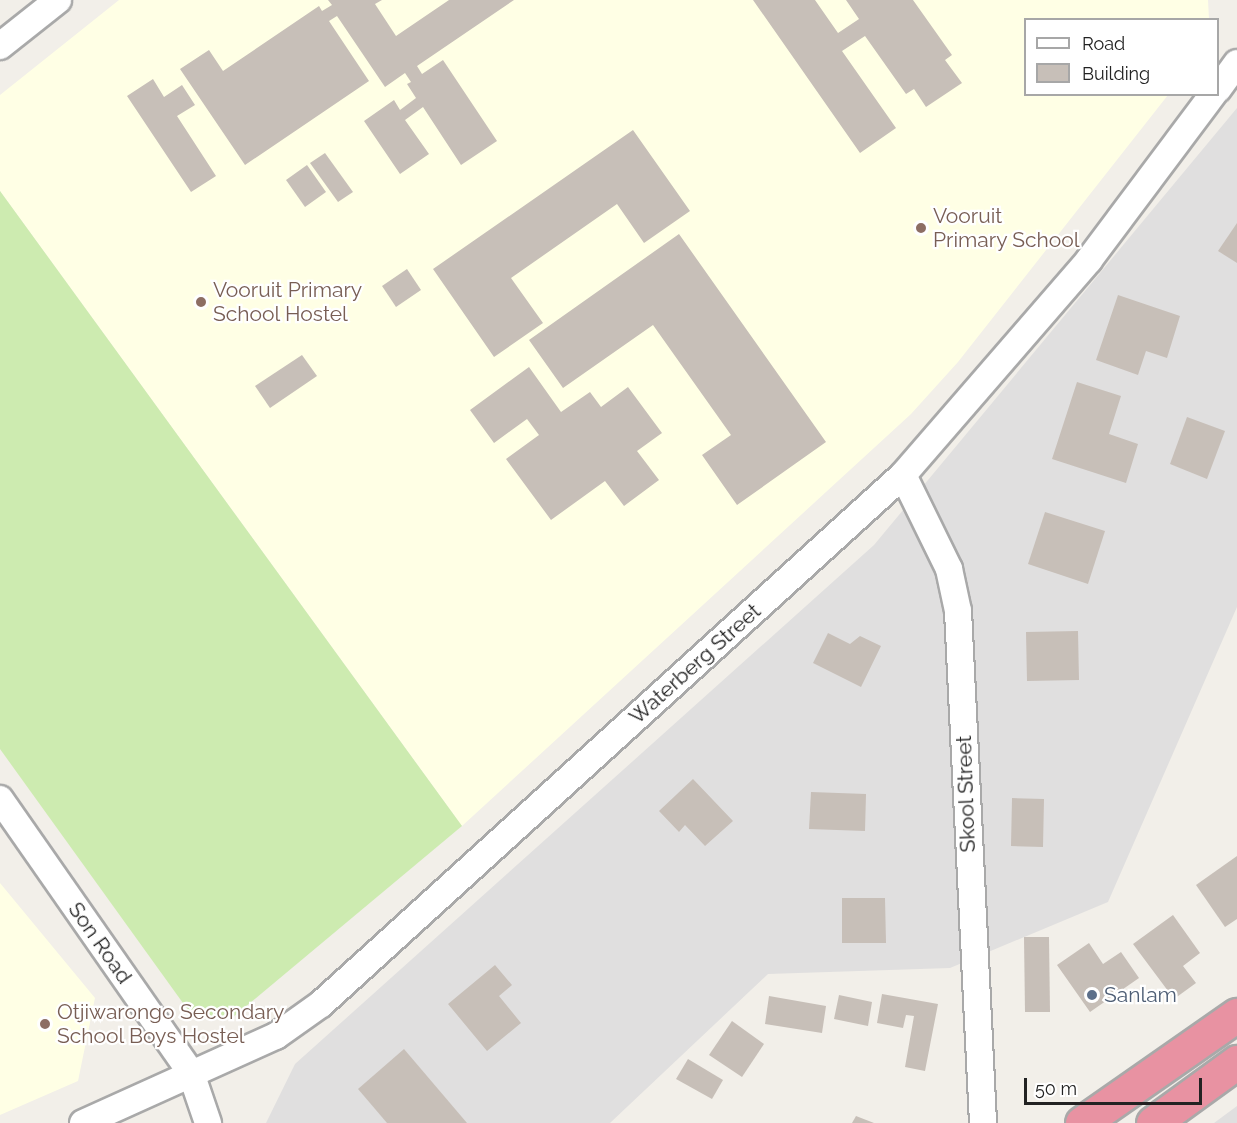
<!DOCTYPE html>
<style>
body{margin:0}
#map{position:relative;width:1237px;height:1123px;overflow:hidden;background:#f2efe9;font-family:Raleway,sans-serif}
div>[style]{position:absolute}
.residential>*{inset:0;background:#e0dfdf}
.education>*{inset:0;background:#ffffe5}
.grass>*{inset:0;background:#cdebb0}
.building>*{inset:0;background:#c7bfb8}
.roads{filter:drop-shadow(2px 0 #a9a9a9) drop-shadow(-2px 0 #a9a9a9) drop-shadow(0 2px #a9a9a9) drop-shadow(0 -2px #a9a9a9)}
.street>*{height:26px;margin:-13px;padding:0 13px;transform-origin:13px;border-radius:13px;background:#fff}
.highway>*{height:33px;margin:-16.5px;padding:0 16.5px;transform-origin:16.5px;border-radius:16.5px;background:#e892a2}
.dots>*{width:16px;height:16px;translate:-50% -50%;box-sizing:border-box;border:3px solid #fff;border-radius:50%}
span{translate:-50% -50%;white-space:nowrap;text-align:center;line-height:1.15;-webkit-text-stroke:4.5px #fff;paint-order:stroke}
.education-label{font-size:21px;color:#785e54}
.left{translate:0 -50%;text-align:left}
.street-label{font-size:21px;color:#222}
.service-label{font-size:21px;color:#4e5e75}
.legend{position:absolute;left:1024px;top:18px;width:195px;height:78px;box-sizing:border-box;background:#fff;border:2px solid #a7a7a7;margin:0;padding:8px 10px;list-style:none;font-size:18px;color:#222}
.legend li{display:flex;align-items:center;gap:12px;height:30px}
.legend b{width:30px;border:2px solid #a7a7a7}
.scale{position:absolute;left:1024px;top:1078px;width:178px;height:27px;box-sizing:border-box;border:3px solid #222;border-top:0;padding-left:8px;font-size:18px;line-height:21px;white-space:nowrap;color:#222;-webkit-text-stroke:4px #fff;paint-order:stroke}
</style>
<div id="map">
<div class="residential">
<div style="clip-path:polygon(1237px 108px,1237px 607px,1108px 902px,950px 968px,768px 974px,610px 1123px,266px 1123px,295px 1064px,874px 545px)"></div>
<div style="clip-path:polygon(1237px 1106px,1237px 1123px,1214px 1123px)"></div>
</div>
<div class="education">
<div style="clip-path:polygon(119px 0,1208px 0,1209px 19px,1026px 20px,1026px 94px,1168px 95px,958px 362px,911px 414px,462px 826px,0 191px,0 95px)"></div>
<div style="clip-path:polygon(0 883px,95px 998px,78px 1081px,0 1115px)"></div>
</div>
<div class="grass">
<div style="clip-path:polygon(0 191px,462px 826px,232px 1018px,193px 1017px,0 749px)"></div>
</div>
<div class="building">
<div style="clip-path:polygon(328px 0,382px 0,375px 4px,396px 36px,449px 0,514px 0,417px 66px,422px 74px,443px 60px,497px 141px,461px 165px,423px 107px,405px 120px,429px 154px,400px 174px,364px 121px,394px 100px,400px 110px,416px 98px,407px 84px,411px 82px,405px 73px,385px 87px,337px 16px,329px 21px,369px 81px,245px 165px,180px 69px,209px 50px,223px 71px,319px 6px,322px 11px,332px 5px)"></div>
<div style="clip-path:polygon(753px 0,815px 0,838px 33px,859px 19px,846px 0,913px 0,952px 55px,945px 60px,962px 83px,926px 107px,914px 89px,906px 94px,865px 36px,842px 51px,896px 128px,860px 153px)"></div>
<div style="clip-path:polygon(153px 79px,164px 97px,182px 85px,195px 105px,177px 116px,216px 176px,191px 192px,127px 96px)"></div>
<div style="clip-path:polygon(633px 130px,690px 211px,644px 243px,617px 204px,511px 278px,543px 323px,494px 357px,433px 269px)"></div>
<div style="clip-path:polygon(325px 153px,353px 192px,338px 202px,310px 163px)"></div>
<div style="clip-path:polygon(307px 165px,326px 192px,305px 207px,286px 180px)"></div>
<div style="clip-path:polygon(1237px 223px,1237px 263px,1218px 251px)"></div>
<div style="clip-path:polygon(679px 234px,826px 442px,737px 505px,702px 455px,731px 435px,653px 325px,563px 388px,529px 340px)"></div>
<div style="clip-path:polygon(407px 269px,421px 290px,396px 307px,382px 286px)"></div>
<div style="clip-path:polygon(1118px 295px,1180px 316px,1167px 358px,1146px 351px,1138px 375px,1096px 360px)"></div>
<div style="clip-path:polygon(302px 355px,317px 376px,270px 408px,255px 386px)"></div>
<div style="clip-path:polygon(529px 367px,561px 412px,590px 392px,601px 407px,628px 387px,662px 433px,637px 451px,659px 480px,624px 506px,605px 481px,551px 520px,506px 459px,539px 435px,527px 419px,494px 443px,470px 410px)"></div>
<div style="clip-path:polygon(1077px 382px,1121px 396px,1109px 434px,1138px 444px,1126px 483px,1052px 459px)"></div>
<div style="clip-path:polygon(1187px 417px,1225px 431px,1207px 479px,1170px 464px)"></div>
<div style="clip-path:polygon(1045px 512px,1105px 531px,1088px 584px,1028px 564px)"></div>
<div style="clip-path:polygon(1078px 631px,1079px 680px,1027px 681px,1026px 632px)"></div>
<div style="clip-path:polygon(828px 633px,850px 644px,860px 636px,881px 646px,861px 687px,813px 663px)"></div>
<div style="clip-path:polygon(693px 779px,733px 821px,705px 846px,685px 825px,679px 832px,659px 811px)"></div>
<div style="clip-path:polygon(811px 792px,866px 794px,865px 831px,809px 829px)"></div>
<div style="clip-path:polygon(1012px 798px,1044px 799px,1043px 847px,1011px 846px)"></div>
<div style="clip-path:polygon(1237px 856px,1237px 919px,1225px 927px,1196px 885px)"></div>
<div style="clip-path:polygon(842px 898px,885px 898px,886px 943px,842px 943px)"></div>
<div style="clip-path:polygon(1173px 915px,1200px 953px,1183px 966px,1196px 983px,1174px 999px,1133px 944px)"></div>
<div style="clip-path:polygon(1024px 937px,1049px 937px,1050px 1012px,1025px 1012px)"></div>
<div style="clip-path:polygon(1089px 943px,1103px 964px,1121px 952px,1139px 978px,1090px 1012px,1057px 965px)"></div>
<div style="clip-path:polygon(495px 965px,512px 985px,499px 996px,521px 1023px,487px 1051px,448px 1004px)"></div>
<div style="clip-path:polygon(882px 994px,938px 1004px,925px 1071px,905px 1067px,914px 1016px,906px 1015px,903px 1028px,877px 1023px)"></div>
<div style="clip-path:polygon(839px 995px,872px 1002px,868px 1026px,834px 1019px)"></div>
<div style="clip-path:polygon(769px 996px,826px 1006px,822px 1033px,765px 1024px)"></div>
<div style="clip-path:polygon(732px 1021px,764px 1044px,742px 1077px,709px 1055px)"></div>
<div style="clip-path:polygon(404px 1049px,467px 1123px,387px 1123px,358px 1089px)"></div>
<div style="clip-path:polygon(688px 1059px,723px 1080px,712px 1099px,676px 1079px)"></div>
<div style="clip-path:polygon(856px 1116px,874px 1123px,852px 1123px)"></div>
</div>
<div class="roads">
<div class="street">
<div style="left:0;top:46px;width:74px;rotate:-38.4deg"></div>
<div style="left:1218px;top:89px;width:32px;rotate:-54deg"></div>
<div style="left:903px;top:475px;width:105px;rotate:63.9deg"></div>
<div style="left:949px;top:569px;width:43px;rotate:77.9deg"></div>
<div style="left:958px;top:611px;width:513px;rotate:87.2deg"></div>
<div style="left:0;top:799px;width:334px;rotate:55.1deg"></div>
<div style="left:191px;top:1073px;width:53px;rotate:71.2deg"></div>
<div style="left:83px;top:1123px;width:212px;rotate:-24.3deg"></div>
<div style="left:276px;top:1036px;width:55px;rotate:-35.4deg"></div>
<div style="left:321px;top:1004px;width:786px;rotate:-42.27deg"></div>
<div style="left:903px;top:475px;width:284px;rotate:-49.1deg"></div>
<div style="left:1089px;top:260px;width:207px;rotate:-53.2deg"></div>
</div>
<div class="highway">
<div style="left:1082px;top:1123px;width:189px;rotate:-34.9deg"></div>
<div style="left:1153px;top:1123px;width:104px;rotate:-36deg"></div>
</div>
</div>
<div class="dots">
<div style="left:921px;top:228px;background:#8d6e63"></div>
<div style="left:201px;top:302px;background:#8d6e63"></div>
<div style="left:1092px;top:995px;background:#5c6f8a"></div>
<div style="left:45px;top:1024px;background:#8d6e63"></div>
</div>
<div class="education-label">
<span class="left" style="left:933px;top:228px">Vooruit<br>Primary School</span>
<span class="left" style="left:213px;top:302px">Vooruit Primary<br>School Hostel</span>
<span class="left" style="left:57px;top:1024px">Otjiwarongo Secondary<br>School Boys Hostel</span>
</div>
<div class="street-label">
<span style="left:695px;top:664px;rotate:-42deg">Waterberg Street</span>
<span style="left:966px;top:794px;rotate:-92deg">Skool Street</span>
<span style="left:100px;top:943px;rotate:55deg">Son Road</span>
</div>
<div class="service-label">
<span class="left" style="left:1104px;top:995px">Sanlam</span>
</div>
<ul class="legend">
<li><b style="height:8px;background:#fff"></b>Road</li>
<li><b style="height:16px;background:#c7bfb8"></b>Building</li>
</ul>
<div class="scale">50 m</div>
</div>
